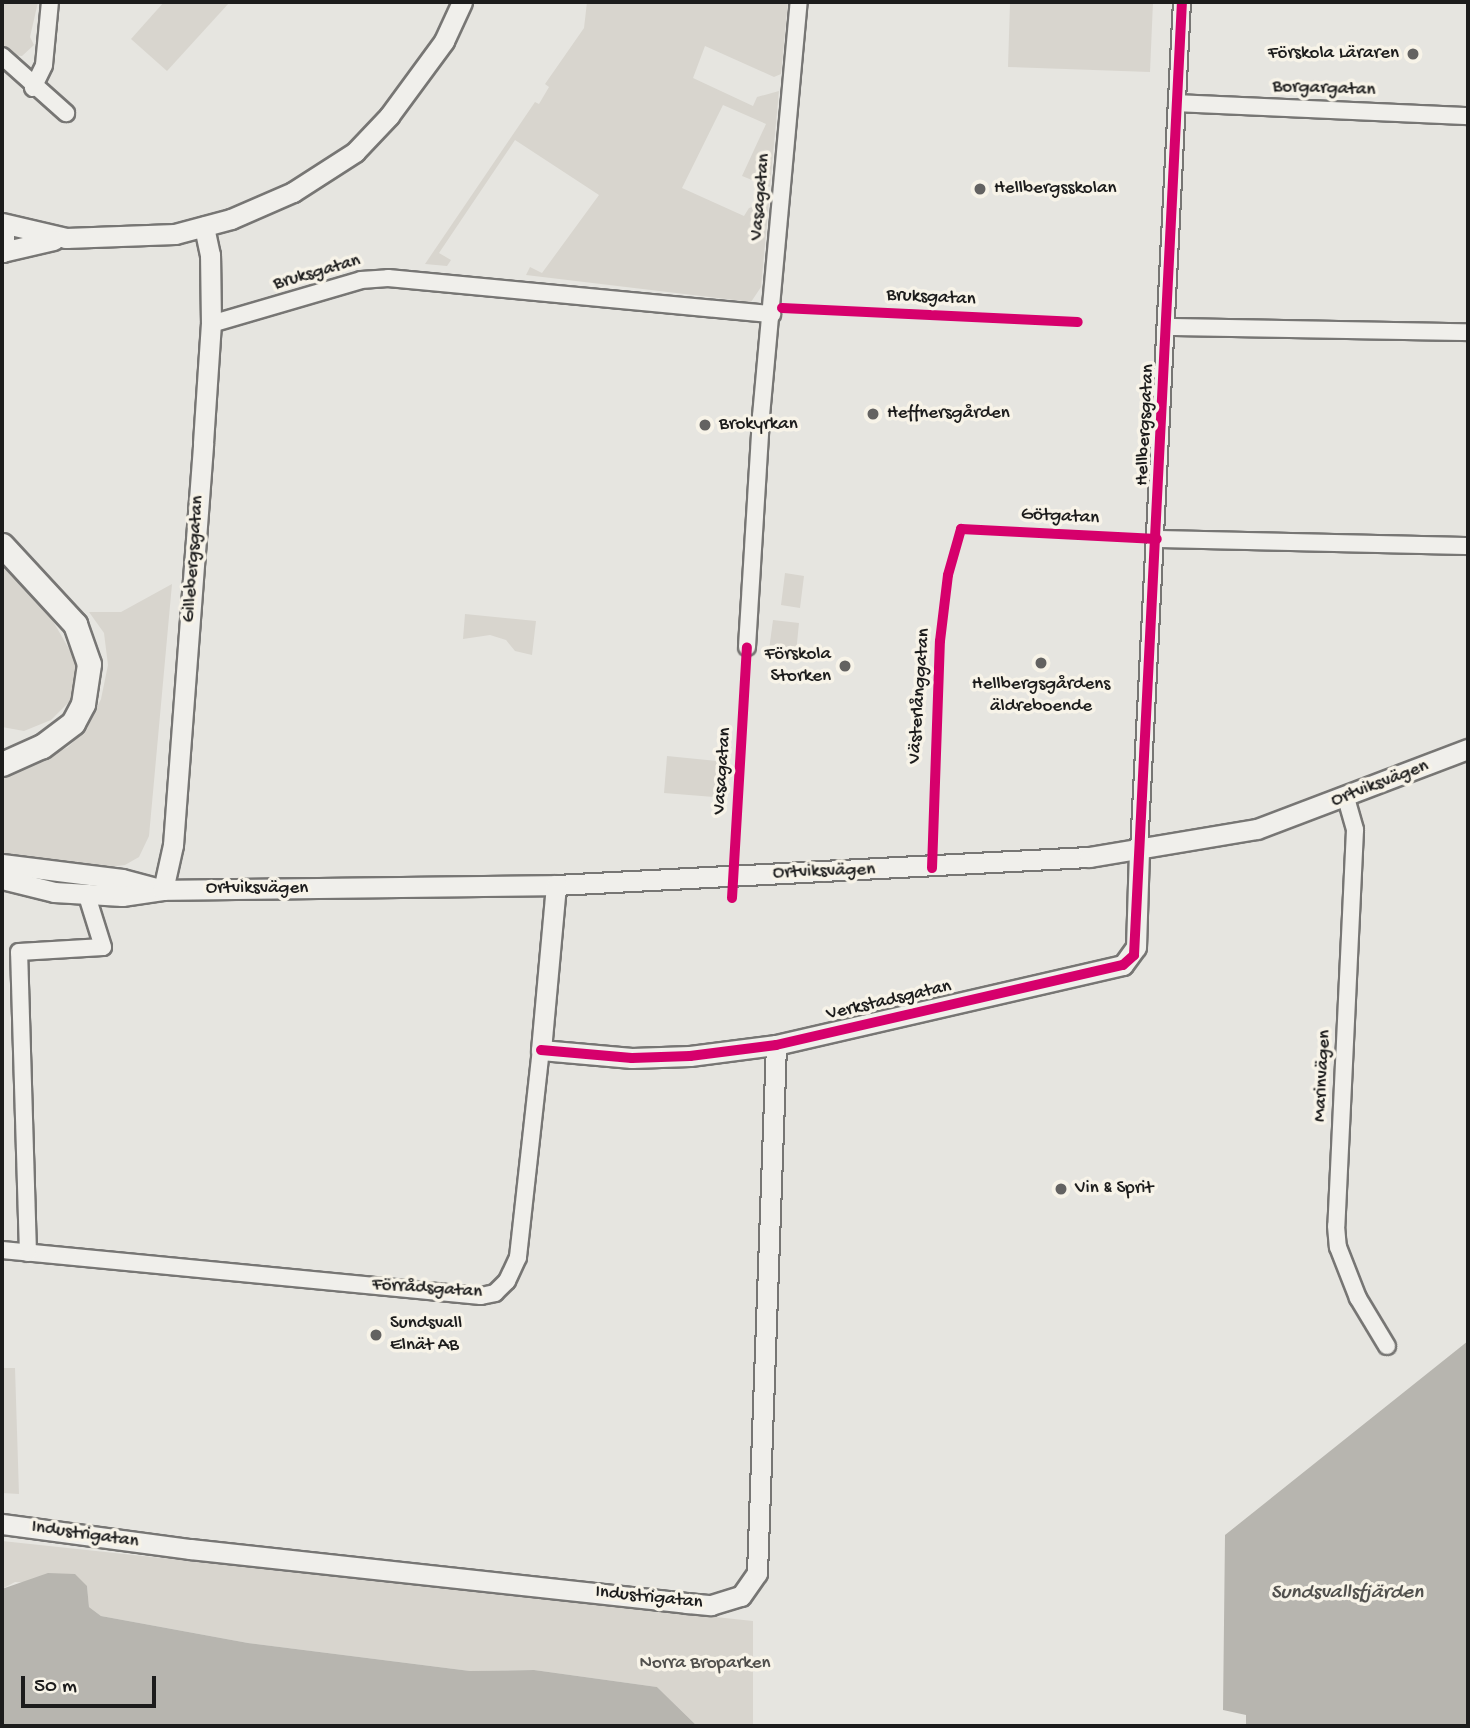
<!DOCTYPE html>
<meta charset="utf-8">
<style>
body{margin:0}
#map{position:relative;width:1470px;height:1728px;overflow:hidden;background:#e6e5e0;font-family:"Gochi Hand",sans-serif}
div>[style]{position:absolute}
.green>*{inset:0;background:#d8d5ce}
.water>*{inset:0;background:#b7b5af}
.roads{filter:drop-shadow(2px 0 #777674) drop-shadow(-2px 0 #777674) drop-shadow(0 2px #777674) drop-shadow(0 -2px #777674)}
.minor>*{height:16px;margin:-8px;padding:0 8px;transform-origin:8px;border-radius:8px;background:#f0efeb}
.tertiary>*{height:19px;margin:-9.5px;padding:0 9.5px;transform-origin:9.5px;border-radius:9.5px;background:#f0efeb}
.secondary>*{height:23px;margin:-11.5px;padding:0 11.5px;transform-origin:11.5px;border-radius:11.5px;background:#f0efeb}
.cycleway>*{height:10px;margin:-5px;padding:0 5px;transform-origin:5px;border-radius:5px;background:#d6006c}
.dots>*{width:19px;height:19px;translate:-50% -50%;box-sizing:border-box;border:4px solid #f7f3e8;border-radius:50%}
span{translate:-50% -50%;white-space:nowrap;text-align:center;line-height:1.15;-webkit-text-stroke:7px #f7f3e8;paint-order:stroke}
.poi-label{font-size:19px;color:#1c1c1c}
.right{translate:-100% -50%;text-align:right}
.left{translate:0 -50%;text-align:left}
.street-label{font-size:19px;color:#1c1c1c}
.park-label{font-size:19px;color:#51504d}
.water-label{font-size:21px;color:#52514e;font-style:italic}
.frame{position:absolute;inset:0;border:4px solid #1c1c1c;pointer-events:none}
.scale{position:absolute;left:21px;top:1676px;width:135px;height:32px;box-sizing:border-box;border:4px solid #1c1c1c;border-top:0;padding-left:9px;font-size:21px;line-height:24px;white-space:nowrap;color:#1c1c1c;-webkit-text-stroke:5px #f7f3e8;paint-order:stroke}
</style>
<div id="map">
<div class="green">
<div style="clip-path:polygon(2px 2px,38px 2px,30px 37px,34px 45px,22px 56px,10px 55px,2px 45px)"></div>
<div style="clip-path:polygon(164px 2px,229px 3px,167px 71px,131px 39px)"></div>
<div style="clip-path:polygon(587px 2px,788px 2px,781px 74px,774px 77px,705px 46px,693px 78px,753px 106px,757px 97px,779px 91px,770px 187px,742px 176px,766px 124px,723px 105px,682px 188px,744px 216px,749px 208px,769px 202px,761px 287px,751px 302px,526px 275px,530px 267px,542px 273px,599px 195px,515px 140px,439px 253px,451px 260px,447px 266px,425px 264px,535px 102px,539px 104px,549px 87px,545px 84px,584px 28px)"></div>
<div style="clip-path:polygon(1010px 2px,1153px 2px,1150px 72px,1008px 67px)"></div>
<div style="clip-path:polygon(2px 564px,46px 609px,76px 661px,76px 685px,69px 702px,51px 720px,24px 731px,2px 727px)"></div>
<div style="clip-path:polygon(785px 573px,804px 576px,800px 608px,781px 605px)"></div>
<div style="clip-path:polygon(172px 584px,149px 836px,139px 857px,125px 865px,101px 868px,2px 855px,2px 779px,68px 747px,87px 728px,101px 699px,108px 665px,104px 633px,89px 612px,121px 612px)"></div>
<div style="clip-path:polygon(465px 614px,536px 621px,532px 655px,515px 651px,506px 640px,490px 635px,463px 639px)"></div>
<div style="clip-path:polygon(773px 620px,799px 623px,796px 653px,769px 650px)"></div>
<div style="clip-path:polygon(667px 756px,717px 761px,714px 797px,664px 793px)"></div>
<div style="clip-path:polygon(2px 1368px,15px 1368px,19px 1494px,2px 1493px)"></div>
<div style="clip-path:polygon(2px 1541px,753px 1621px,753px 1726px,697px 1726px,657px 1687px,534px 1670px,470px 1671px,248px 1643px,101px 1616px,89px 1607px,87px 1586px,15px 1582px,2px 1589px)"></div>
</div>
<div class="water">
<div style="clip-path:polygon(1468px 1341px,1468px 1726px,1246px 1726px,1246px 1715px,1223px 1710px,1225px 1535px)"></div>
<div style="clip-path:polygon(48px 1573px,75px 1574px,87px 1586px,89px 1607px,101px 1616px,248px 1643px,470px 1671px,534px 1670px,657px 1687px,697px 1726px,2px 1726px,2px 1589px)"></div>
</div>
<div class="roads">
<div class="minor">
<div style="left:2px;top:56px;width:86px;rotate:41.7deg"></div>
<div style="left:33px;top:88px;width:25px;rotate:-64deg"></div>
<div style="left:44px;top:65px;width:63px;rotate:-84.6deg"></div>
<div style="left:1177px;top:103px;width:291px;rotate:2.6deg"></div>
<div style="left:211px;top:324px;width:156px;rotate:-16.3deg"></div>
<div style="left:361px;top:280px;width:27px;rotate:-4deg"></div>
<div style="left:388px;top:278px;width:386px;rotate:5.4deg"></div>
<div style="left:1168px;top:327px;width:300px;rotate:1deg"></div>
<div style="left:1157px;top:539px;width:311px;rotate:1.3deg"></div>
<div style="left:747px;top:647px;width:231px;rotate:-86.5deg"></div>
<div style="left:761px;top:416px;width:416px;rotate:-84.8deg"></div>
<div style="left:1346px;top:798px;width:33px;rotate:74deg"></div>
<div style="left:1355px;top:830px;width:396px;rotate:92.7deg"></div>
<div style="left:1336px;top:1226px;width:21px;rotate:85deg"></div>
<div style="left:1338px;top:1247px;width:55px;rotate:68.6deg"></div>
<div style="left:1358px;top:1298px;width:56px;rotate:58.9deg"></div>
<div style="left:1139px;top:850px;width:849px;rotate:-87.1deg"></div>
<div style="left:2px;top:1250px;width:481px;rotate:5.5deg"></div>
<div style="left:481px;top:1296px;width:14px;rotate:-12deg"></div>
<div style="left:495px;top:1293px;width:17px;rotate:-45deg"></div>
<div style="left:507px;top:1281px;width:26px;rotate:-65deg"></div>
<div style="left:518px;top:1257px;width:208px;rotate:-83.7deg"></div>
<div style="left:28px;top:1253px;width:301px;rotate:-91.7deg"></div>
<div style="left:19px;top:952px;width:84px;rotate:-3.4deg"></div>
<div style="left:103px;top:947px;width:53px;rotate:-107.4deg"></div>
</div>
<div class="tertiary">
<div style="left:2px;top:223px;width:66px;rotate:13.2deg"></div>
<div style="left:66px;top:238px;width:109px;rotate:-2.1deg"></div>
<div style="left:175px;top:234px;width:58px;rotate:-15deg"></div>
<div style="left:231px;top:219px;width:68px;rotate:-23.5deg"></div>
<div style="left:293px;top:192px;width:74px;rotate:-32.8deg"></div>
<div style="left:355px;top:152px;width:50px;rotate:-46.6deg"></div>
<div style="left:389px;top:116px;width:93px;rotate:-53.7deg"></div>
<div style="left:444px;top:41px;width:43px;rotate:-65.2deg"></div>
<div style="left:2px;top:252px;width:53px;rotate:-13deg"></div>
<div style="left:2px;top:864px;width:121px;rotate:7.1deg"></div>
<div style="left:122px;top:879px;width:34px;rotate:15deg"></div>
<div style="left:2px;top:879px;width:54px;rotate:14deg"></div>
<div style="left:54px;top:892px;width:68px;rotate:3.4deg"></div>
<div style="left:122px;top:896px;width:41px;rotate:-8.3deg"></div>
<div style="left:163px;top:890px;width:393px;rotate:-0.7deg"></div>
<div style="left:556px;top:885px;width:534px;rotate:-3.01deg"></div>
<div style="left:1089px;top:857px;width:170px;rotate:-9.5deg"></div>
<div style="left:1257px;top:829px;width:226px;rotate:-20.8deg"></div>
<div style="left:556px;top:885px;width:166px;rotate:95.2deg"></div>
<div style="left:541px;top:1050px;width:91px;rotate:5deg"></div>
<div style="left:632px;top:1058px;width:58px;rotate:-2deg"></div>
<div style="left:690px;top:1056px;width:87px;rotate:-7.3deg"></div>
<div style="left:776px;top:1045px;width:356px;rotate:-13deg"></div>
<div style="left:1123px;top:965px;width:22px;rotate:-54deg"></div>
<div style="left:1136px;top:947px;width:97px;rotate:-88.2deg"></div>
<div style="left:163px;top:890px;width:46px;rotate:-77.5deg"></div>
<div style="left:173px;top:845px;width:403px;rotate:-85.7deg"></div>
<div style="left:203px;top:443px;width:119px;rotate:-86.2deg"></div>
<div style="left:211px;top:324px;width:69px;rotate:-90.8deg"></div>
<div style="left:210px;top:255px;width:29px;rotate:-102deg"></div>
<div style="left:2px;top:1524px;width:190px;rotate:7.6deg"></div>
<div style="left:190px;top:1549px;width:499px;rotate:6.2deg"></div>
<div style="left:686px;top:1603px;width:25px;rotate:5deg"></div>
<div style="left:711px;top:1605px;width:31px;rotate:-17deg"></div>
<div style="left:741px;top:1596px;width:28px;rotate:-55deg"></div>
<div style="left:757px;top:1573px;width:528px;rotate:-87.94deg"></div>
</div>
<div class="secondary">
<div style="left:2px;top:228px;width:22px;rotate:90deg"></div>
<div style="left:2px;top:545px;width:108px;rotate:47.3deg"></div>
<div style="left:75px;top:624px;width:42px;rotate:70.7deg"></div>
<div style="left:89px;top:664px;width:40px;rotate:98.5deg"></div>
<div style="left:83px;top:704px;width:21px;rotate:118deg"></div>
<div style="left:73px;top:723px;width:39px;rotate:143deg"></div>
<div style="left:42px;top:746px;width:44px;rotate:155.8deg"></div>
</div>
</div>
<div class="cycleway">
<div style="left:782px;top:308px;width:296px;rotate:2.7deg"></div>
<div style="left:932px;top:868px;width:227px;rotate:-88deg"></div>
<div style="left:940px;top:641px;width:66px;rotate:-83.1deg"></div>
<div style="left:948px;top:575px;width:48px;rotate:-74.2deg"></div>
<div style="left:961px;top:529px;width:196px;rotate:2.9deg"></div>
<div style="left:732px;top:898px;width:251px;rotate:-86.6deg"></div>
<div style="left:541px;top:1050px;width:91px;rotate:5deg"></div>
<div style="left:632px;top:1058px;width:58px;rotate:-2deg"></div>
<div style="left:690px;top:1056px;width:87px;rotate:-7.3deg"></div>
<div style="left:776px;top:1045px;width:356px;rotate:-13deg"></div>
<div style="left:1123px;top:965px;width:15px;rotate:-42deg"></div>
<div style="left:1134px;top:955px;width:954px;rotate:-87.12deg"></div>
</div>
<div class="dots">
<div style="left:1413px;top:54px;background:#636261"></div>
<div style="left:980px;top:189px;background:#636261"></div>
<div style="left:873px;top:414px;background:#636261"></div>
<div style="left:705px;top:425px;background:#636261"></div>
<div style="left:1041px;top:663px;background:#636261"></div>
<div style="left:845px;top:666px;background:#636261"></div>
<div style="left:1061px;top:1189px;background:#636261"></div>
<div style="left:376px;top:1335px;background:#636261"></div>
</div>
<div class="poi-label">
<span class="right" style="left:1399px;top:54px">Förskola Läraren</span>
<span class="left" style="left:994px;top:189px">Hellbergsskolan</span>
<span class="left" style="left:887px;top:414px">Heffnersgården</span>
<span class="left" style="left:719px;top:425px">Brokyrkan</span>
<span class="right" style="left:831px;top:666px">Förskola<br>Storken</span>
<span style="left:1041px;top:696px">Hellbergsgårdens<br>äldreboende</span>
<span class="left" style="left:1075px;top:1189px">Vin &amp; Sprit</span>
<span class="left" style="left:390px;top:1335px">Sundsvall<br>Elnät AB</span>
</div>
<div class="street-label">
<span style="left:1324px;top:89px;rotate:2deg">Borgargatan</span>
<span style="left:761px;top:197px;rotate:-85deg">Vasagatan</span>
<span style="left:317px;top:273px;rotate:-16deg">Bruksgatan</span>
<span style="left:931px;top:298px;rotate:3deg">Bruksgatan</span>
<span style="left:1146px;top:425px;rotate:-87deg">Hellbergsgatan</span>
<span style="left:1060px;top:517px;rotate:3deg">Götgatan</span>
<span style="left:194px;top:559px;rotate:-86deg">Gillebergsgatan</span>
<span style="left:920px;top:696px;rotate:-86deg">Västerlånggatan</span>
<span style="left:723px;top:771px;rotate:-86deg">Vasagatan</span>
<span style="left:1380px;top:784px;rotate:-21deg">Ortviksvägen</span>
<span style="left:824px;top:872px;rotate:-2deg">Ortviksvägen</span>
<span style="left:257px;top:889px">Ortviksvägen</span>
<span style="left:889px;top:1001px;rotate:-13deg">Verkstadsgatan</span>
<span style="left:1323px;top:1076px;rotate:-87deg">Marinvägen</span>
<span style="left:427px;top:1289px;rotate:4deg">Förrådsgatan</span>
<span style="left:85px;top:1535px;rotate:8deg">Industrigatan</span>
<span style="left:649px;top:1598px;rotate:6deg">Industrigatan</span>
</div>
<div class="park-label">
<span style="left:705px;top:1664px">Norra Broparken</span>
</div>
<div class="water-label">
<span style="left:1347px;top:1594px">Sundsvallsfjärden</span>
</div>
<div class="frame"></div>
<div class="scale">50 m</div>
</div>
